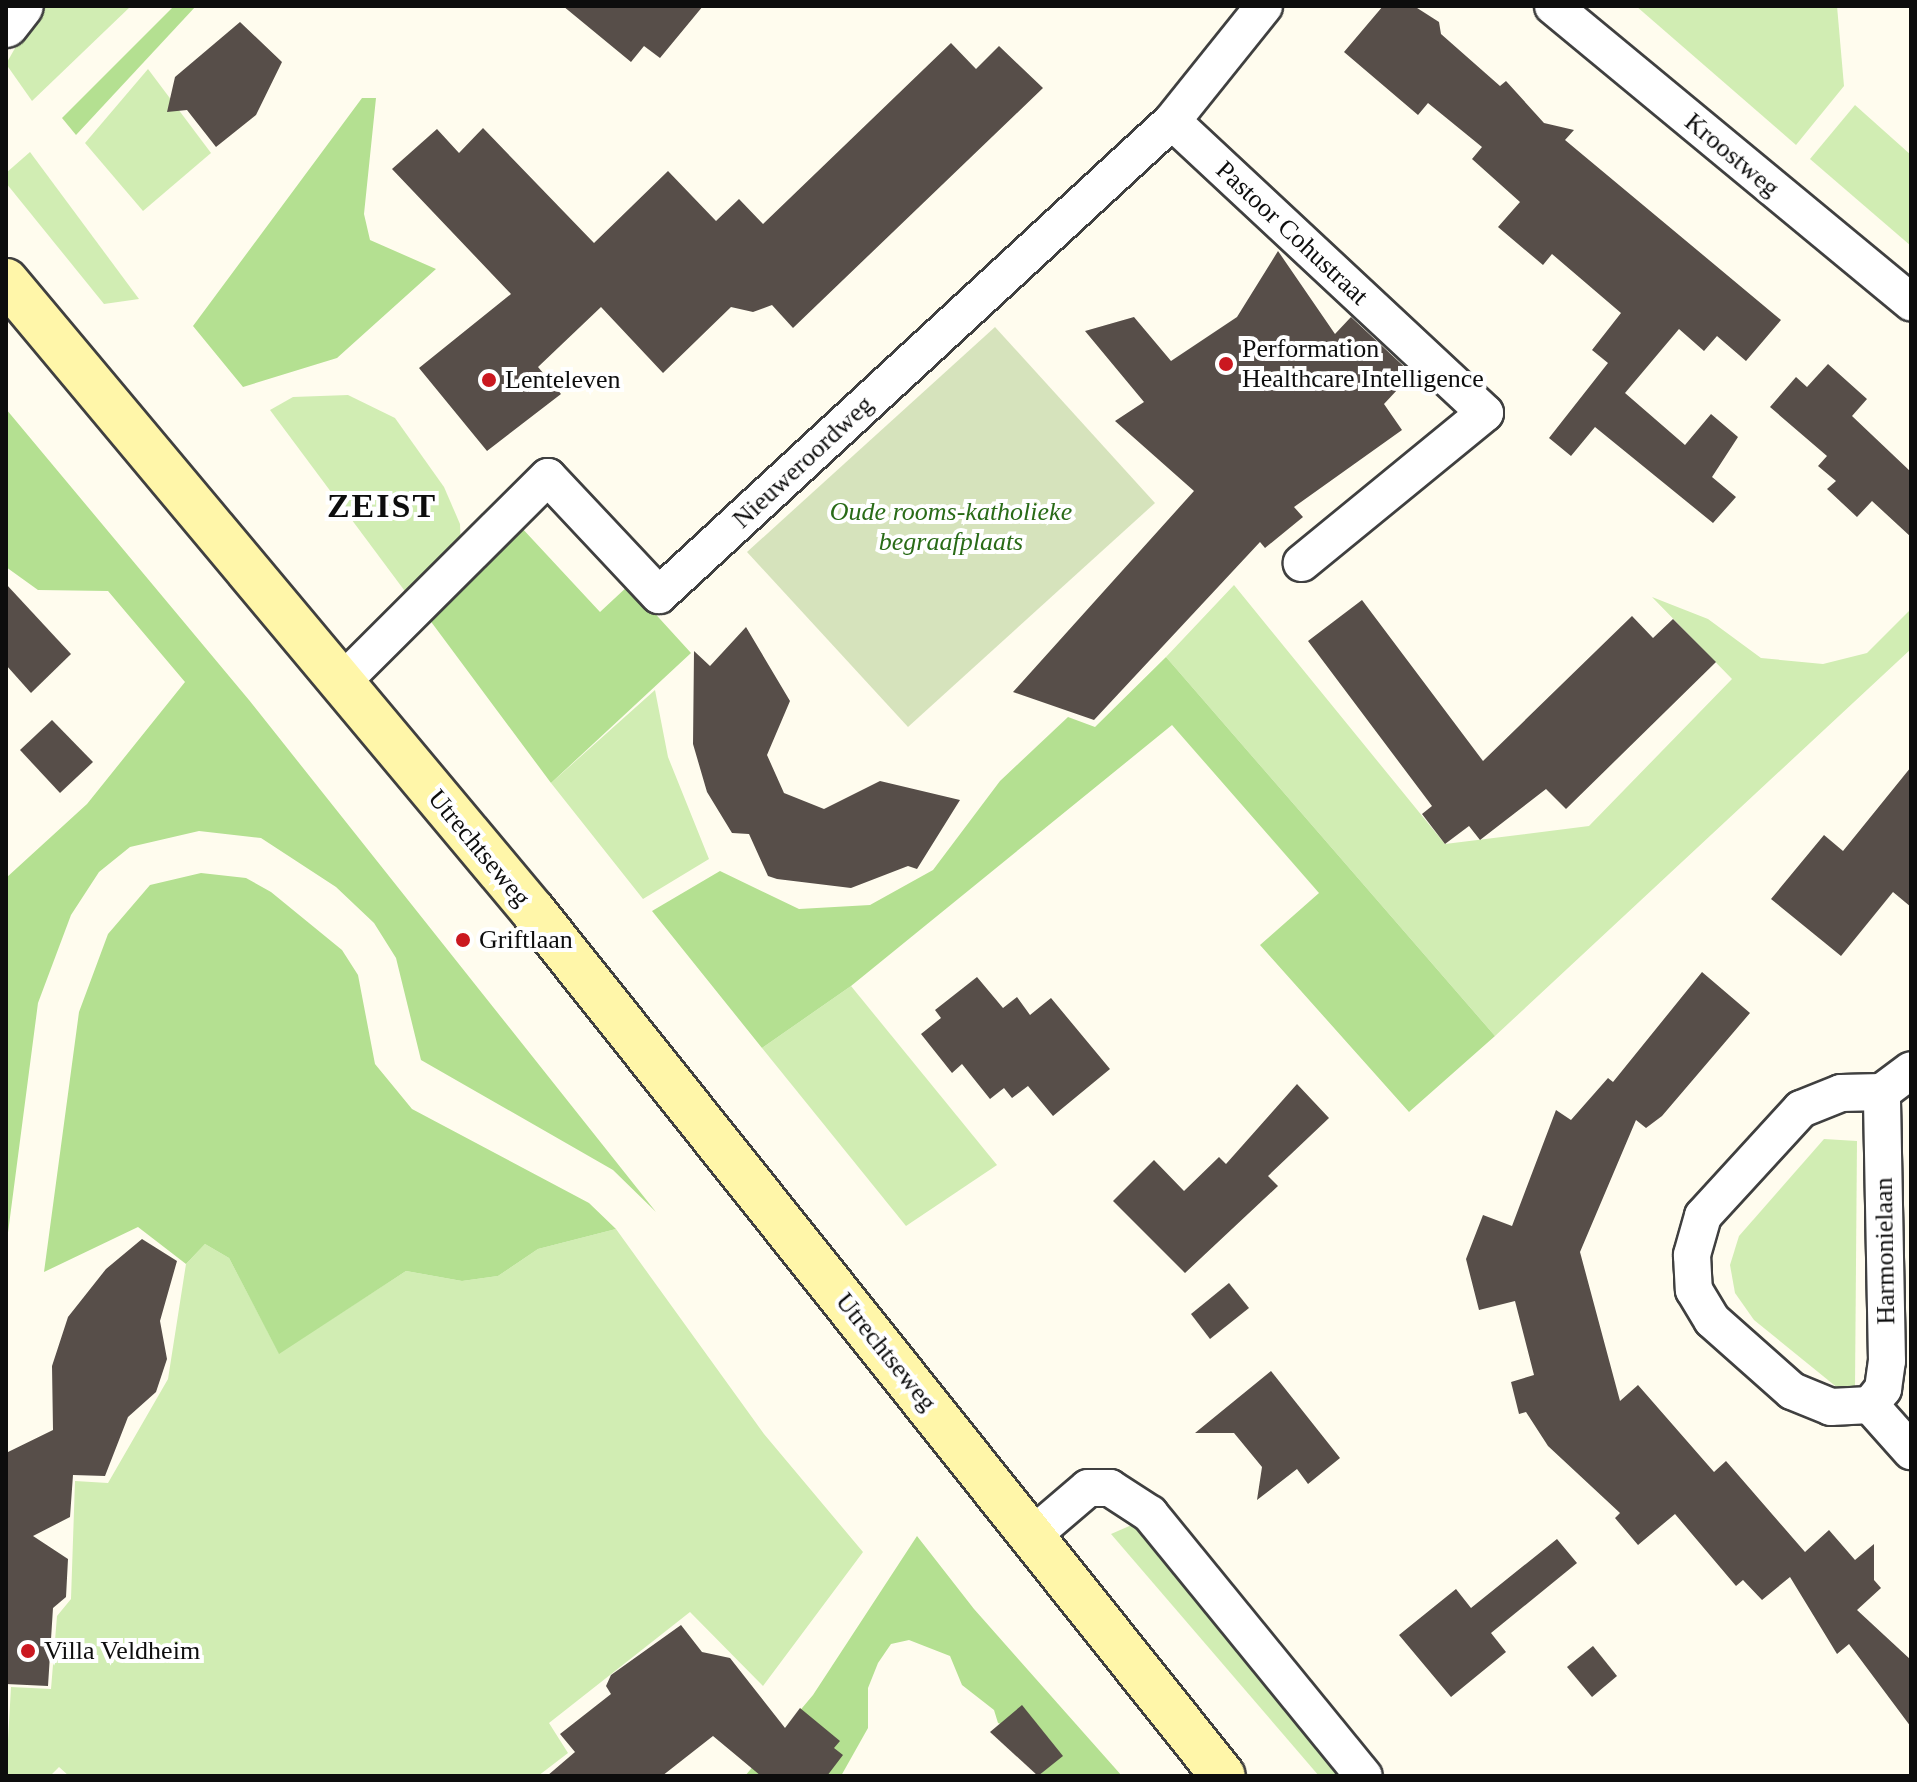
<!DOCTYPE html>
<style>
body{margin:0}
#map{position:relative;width:1917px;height:1782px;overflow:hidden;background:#fffcee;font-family:Georgia,serif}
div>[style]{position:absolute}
.green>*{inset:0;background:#d1edb3}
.forest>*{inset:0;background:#b4e091}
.cemetery>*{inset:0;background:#d6e3bc}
.building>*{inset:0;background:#574e49}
.roads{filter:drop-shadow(2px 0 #404040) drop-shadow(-2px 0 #404040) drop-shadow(0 2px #404040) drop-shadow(0 -2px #404040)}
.minor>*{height:36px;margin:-18px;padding:0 18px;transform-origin:18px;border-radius:18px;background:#fff}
.tertiary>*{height:44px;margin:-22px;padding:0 22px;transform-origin:22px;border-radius:22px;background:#fff}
.secondary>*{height:44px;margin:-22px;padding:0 22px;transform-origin:22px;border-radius:22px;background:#fff6a9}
.dots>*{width:22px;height:22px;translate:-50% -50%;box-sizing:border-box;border:4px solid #fff;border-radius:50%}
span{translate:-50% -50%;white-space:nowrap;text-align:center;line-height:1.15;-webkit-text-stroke:8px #fff;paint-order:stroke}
.street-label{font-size:26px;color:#0d0d0d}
.poi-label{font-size:26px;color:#0d0d0d}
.left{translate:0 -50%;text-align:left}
.park-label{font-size:26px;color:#296b17;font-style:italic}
.district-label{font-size:34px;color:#0d0d0d;font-weight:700;letter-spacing:2px}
.frame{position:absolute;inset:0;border:8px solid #0d0d0d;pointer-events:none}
</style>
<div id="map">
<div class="green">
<div style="clip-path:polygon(39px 6px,131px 6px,32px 101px,6px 64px)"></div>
<div style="clip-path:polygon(1636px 6px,1837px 6px,1844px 86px,1796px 145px)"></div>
<div style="clip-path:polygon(148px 69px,211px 153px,143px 211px,85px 143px)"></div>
<div style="clip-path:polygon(1855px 105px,1911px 155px,1911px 246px,1810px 159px)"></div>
<div style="clip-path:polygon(30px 152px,139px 299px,104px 304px,6px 183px,6px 173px)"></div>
<div style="clip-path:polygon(348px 395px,395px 418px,444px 487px,460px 524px,461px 550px,410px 598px,270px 410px,293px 397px)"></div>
<div style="clip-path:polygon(1234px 585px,1445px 844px,1589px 826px,1732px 679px,1652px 597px,1708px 619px,1761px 658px,1823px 664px,1867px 653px,1911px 609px,1911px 649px,1495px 1036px,1166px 657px)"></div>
<div style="clip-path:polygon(655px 690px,668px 757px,709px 859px,643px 899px,551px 783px)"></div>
<div style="clip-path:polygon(851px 986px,997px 1165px,906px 1226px,762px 1048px)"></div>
<div style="clip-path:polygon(1824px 1139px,1857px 1141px,1855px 1387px,1839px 1389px,1754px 1320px,1735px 1293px,1730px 1265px,1739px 1236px)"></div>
<div style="clip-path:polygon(616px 1229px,764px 1434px,863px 1552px,763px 1686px,690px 1612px,549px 1723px,568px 1753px,538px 1776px,69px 1776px,59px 1767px,50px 1776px,6px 1776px,11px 1687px,51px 1689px,57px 1616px,71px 1599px,75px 1481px,108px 1483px,168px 1379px,186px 1264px,205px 1244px,229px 1258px,279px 1353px,406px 1271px,462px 1281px,498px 1276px,538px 1249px)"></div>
<div style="clip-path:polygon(1134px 1524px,1346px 1776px,1319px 1776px,1111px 1534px)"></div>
</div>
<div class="forest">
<div style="clip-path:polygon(174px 6px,196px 6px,76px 135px,62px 118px)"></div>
<div style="clip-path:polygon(362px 98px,376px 98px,364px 214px,370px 240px,436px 269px,337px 358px,243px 387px,193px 326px)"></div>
<div style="clip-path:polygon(6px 409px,249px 700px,656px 1212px,613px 1170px,421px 1060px,396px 958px,374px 923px,336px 887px,261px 838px,199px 831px,130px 847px,99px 872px,71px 915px,38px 1003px,6px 1248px,6px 878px,87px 804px,185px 682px,108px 591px,38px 590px,6px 567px)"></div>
<div style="clip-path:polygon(520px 526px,600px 612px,629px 585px,691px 653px,551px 783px,429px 619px)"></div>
<div style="clip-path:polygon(1166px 657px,1495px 1036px,1409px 1112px,1260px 945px,1319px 893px,1172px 725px,851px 986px,762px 1048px,652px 911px,720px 871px,799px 909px,870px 905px,933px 870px,1000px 781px,1068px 717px,1095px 727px)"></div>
<div style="clip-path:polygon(201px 873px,246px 878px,271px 892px,342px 950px,358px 975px,375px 1064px,412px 1109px,589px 1203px,616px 1229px,538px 1249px,498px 1276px,462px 1281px,406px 1271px,279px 1354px,229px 1258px,205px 1244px,186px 1264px,138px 1227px,44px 1272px,79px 1012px,108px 934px,150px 885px)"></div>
<div style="clip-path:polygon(917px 1536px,974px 1609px,1122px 1776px,1040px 1776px,1053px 1745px,998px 1723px,994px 1710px,962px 1685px,950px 1656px,909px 1640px,891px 1644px,878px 1663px,868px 1688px,868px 1728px,841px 1776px,745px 1776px,813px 1695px)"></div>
</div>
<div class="cemetery">
<div style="clip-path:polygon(995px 327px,1155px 503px,908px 727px,747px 552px)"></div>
</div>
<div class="building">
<div style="clip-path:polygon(563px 6px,703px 6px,660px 58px,644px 46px,631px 62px)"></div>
<div style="clip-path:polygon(1383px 6px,1414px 6px,1439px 22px,1441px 34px,1500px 86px,1506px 81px,1544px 123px,1574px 130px,1565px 140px,1781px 320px,1746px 361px,1717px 336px,1704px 351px,1679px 329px,1625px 393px,1685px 445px,1711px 414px,1738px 437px,1712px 477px,1736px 497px,1713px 523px,1595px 427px,1571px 456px,1549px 438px,1608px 363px,1592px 350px,1621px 313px,1552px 254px,1543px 265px,1498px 227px,1520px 202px,1472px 159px,1482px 147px,1428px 103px,1418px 115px,1344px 52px)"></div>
<div style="clip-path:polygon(240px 22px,282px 62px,256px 115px,216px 147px,187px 110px,167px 112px,175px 77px)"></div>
<div style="clip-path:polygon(951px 43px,976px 69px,999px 46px,1043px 88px,793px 328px,772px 305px,753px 312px,731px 307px,663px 373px,601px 307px,538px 367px,561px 394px,487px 451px,419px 368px,511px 294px,392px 169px,437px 129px,459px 153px,483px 128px,594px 243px,668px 171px,716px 221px,739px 199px,763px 224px)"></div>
<div style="clip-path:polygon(1278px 251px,1335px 334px,1351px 317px,1412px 374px,1384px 404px,1402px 430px,1294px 507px,1303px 517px,1265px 548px,1260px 542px,1094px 720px,1013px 692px,1194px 491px,1115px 421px,1144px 402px,1085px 331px,1134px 317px,1171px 361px,1237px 317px)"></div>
<div style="clip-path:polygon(1828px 364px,1867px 399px,1852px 416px,1911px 472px,1911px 537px,1872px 501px,1857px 517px,1827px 489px,1836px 481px,1818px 466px,1827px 456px,1770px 407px,1796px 377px,1807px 387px)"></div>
<div style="clip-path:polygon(6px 584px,71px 654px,31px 693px,6px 665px)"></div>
<div style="clip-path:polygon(1362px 600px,1483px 761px,1632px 616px,1653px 638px,1673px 619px,1716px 662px,1566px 809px,1546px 789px,1480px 840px,1469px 826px,1445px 844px,1422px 814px,1432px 806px,1308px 641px)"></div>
<div style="clip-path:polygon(746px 627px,790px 701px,767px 755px,784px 793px,824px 809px,880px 781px,960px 800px,917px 869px,908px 866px,851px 888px,777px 879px,768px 876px,749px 834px,732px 833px,707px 792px,693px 744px,694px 651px,710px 666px)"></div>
<div style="clip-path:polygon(52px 720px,93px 762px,60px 793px,20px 750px)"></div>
<div style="clip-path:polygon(1911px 767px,1911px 907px,1893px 892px,1841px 956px,1771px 899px,1824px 835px,1843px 851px)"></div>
<div style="clip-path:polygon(1702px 972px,1750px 1013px,1662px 1116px,1646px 1128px,1636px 1120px,1580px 1252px,1620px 1401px,1638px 1385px,1714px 1472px,1726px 1461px,1805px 1552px,1829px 1530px,1855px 1560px,1874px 1544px,1874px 1580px,1881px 1588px,1857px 1610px,1911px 1660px,1911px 1727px,1849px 1644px,1837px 1654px,1790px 1577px,1762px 1600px,1743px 1580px,1736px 1586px,1675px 1514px,1638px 1545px,1615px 1518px,1620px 1513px,1548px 1446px,1526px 1412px,1519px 1414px,1511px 1382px,1534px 1375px,1515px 1301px,1479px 1310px,1466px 1259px,1483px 1215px,1512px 1226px,1556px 1110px,1571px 1120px,1608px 1078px,1613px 1082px)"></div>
<div style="clip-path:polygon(977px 977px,1003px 1008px,1017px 997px,1030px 1015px,1051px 998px,1110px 1069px,1053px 1116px,1028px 1086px,1012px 1098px,1004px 1088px,990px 1099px,962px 1064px,952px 1073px,921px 1034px,941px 1018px,935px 1010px)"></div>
<div style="clip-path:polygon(1297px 1084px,1329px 1118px,1268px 1176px,1278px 1186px,1185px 1273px,1113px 1201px,1154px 1160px,1184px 1191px,1219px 1157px,1226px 1164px)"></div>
<div style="clip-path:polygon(142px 1239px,177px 1261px,160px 1321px,167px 1359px,156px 1392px,128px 1417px,105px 1476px,73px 1475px,70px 1517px,33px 1536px,68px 1559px,66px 1597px,53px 1608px,48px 1686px,6px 1684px,6px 1453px,53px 1430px,52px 1366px,68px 1317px,106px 1269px)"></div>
<div style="clip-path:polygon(1229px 1283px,1249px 1308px,1210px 1339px,1191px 1314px)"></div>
<div style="clip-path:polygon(1271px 1371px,1340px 1458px,1308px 1484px,1297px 1469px,1257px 1500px,1262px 1467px,1234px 1433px,1195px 1433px)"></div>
<div style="clip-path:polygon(1557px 1539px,1577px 1563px,1491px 1633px,1506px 1652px,1451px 1697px,1399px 1635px,1456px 1589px,1471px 1608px)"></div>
<div style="clip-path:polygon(681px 1625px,702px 1652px,730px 1658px,785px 1728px,800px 1708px,840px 1741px,834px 1748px,843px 1755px,827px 1776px,761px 1776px,713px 1736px,662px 1776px,547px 1776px,575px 1752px,560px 1734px,611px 1694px,606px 1686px,611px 1675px)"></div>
<div style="clip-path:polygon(1593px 1646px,1617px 1676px,1592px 1697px,1567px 1667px)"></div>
<div style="clip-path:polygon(1022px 1705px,1063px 1756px,1038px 1776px,990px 1732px)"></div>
</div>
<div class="roads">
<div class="minor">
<div style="left:1553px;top:6px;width:465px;rotate:39.6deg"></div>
<div style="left:1172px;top:121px;width:428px;rotate:43deg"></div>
<div style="left:1485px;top:413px;width:237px;rotate:140.7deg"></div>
<div style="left:341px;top:683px;width:292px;rotate:-44.9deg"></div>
<div style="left:548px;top:477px;width:162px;rotate:46.8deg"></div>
<div style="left:659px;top:595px;width:698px;rotate:-42.74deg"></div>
<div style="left:1172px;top:121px;width:147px;rotate:-51.3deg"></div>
<div style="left:1882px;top:1092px;width:41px;rotate:178.6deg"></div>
<div style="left:1841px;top:1093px;width:43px;rotate:158.2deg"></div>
<div style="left:1801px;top:1109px;width:145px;rotate:132.5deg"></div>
<div style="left:1703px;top:1216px;width:41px;rotate:105.8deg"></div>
<div style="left:1692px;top:1255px;width:35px;rotate:87deg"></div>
<div style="left:1694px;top:1290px;width:35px;rotate:59deg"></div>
<div style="left:1712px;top:1320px;width:107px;rotate:41.6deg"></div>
<div style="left:1792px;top:1391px;width:42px;rotate:22.3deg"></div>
<div style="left:1831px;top:1407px;width:39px;rotate:-3deg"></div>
<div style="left:1870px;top:1405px;width:62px;rotate:48.3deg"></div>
<div style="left:1870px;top:1405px;width:21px;rotate:-51deg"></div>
<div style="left:1883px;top:1389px;width:28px;rotate:-82deg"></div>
<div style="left:1887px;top:1361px;width:269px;rotate:-91.1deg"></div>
<div style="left:1882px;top:1092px;width:36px;rotate:-37deg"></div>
<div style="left:1033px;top:1535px;width:72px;rotate:-40.5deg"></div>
<div style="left:1088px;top:1488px;width:22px"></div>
<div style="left:1110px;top:1488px;width:48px;rotate:33deg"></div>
<div style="left:1150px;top:1514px;width:338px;rotate:50.8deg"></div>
</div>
<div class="tertiary">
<div style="left:6px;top:25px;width:24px;rotate:-52deg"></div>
</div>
<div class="secondary">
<div style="left:6px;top:281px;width:821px;rotate:50.09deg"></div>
<div style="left:533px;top:911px;width:1106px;rotate:51.42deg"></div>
</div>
</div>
<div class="dots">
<div style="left:1226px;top:364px;background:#ca1820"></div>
<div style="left:489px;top:380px;background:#ca1820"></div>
<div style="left:463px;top:940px;background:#ca1820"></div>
<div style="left:28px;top:1651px;background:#ca1820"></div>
</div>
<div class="street-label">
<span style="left:1732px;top:155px;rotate:40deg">Kroostweg</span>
<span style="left:1292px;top:233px;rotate:43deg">Pastoor Cohustraat</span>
<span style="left:803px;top:462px;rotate:-43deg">Nieuweroordweg</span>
<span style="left:479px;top:848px;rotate:50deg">Utrechtseweg</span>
<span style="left:1885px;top:1251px;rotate:-91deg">Harmonielaan</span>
<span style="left:886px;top:1352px;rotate:51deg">Utrechtseweg</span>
</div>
<div class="poi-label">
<span class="left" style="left:1242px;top:364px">Performation<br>Healthcare Intelligence</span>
<span class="left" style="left:505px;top:380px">Lenteleven</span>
<span class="left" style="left:479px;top:940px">Griftlaan</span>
<span class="left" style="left:44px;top:1651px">Villa Veldheim</span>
</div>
<div class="park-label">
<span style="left:951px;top:527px">Oude rooms-katholieke<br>begraafplaats</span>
</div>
<div class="district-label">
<span style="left:382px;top:506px">ZEIST</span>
</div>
<div class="frame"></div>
</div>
